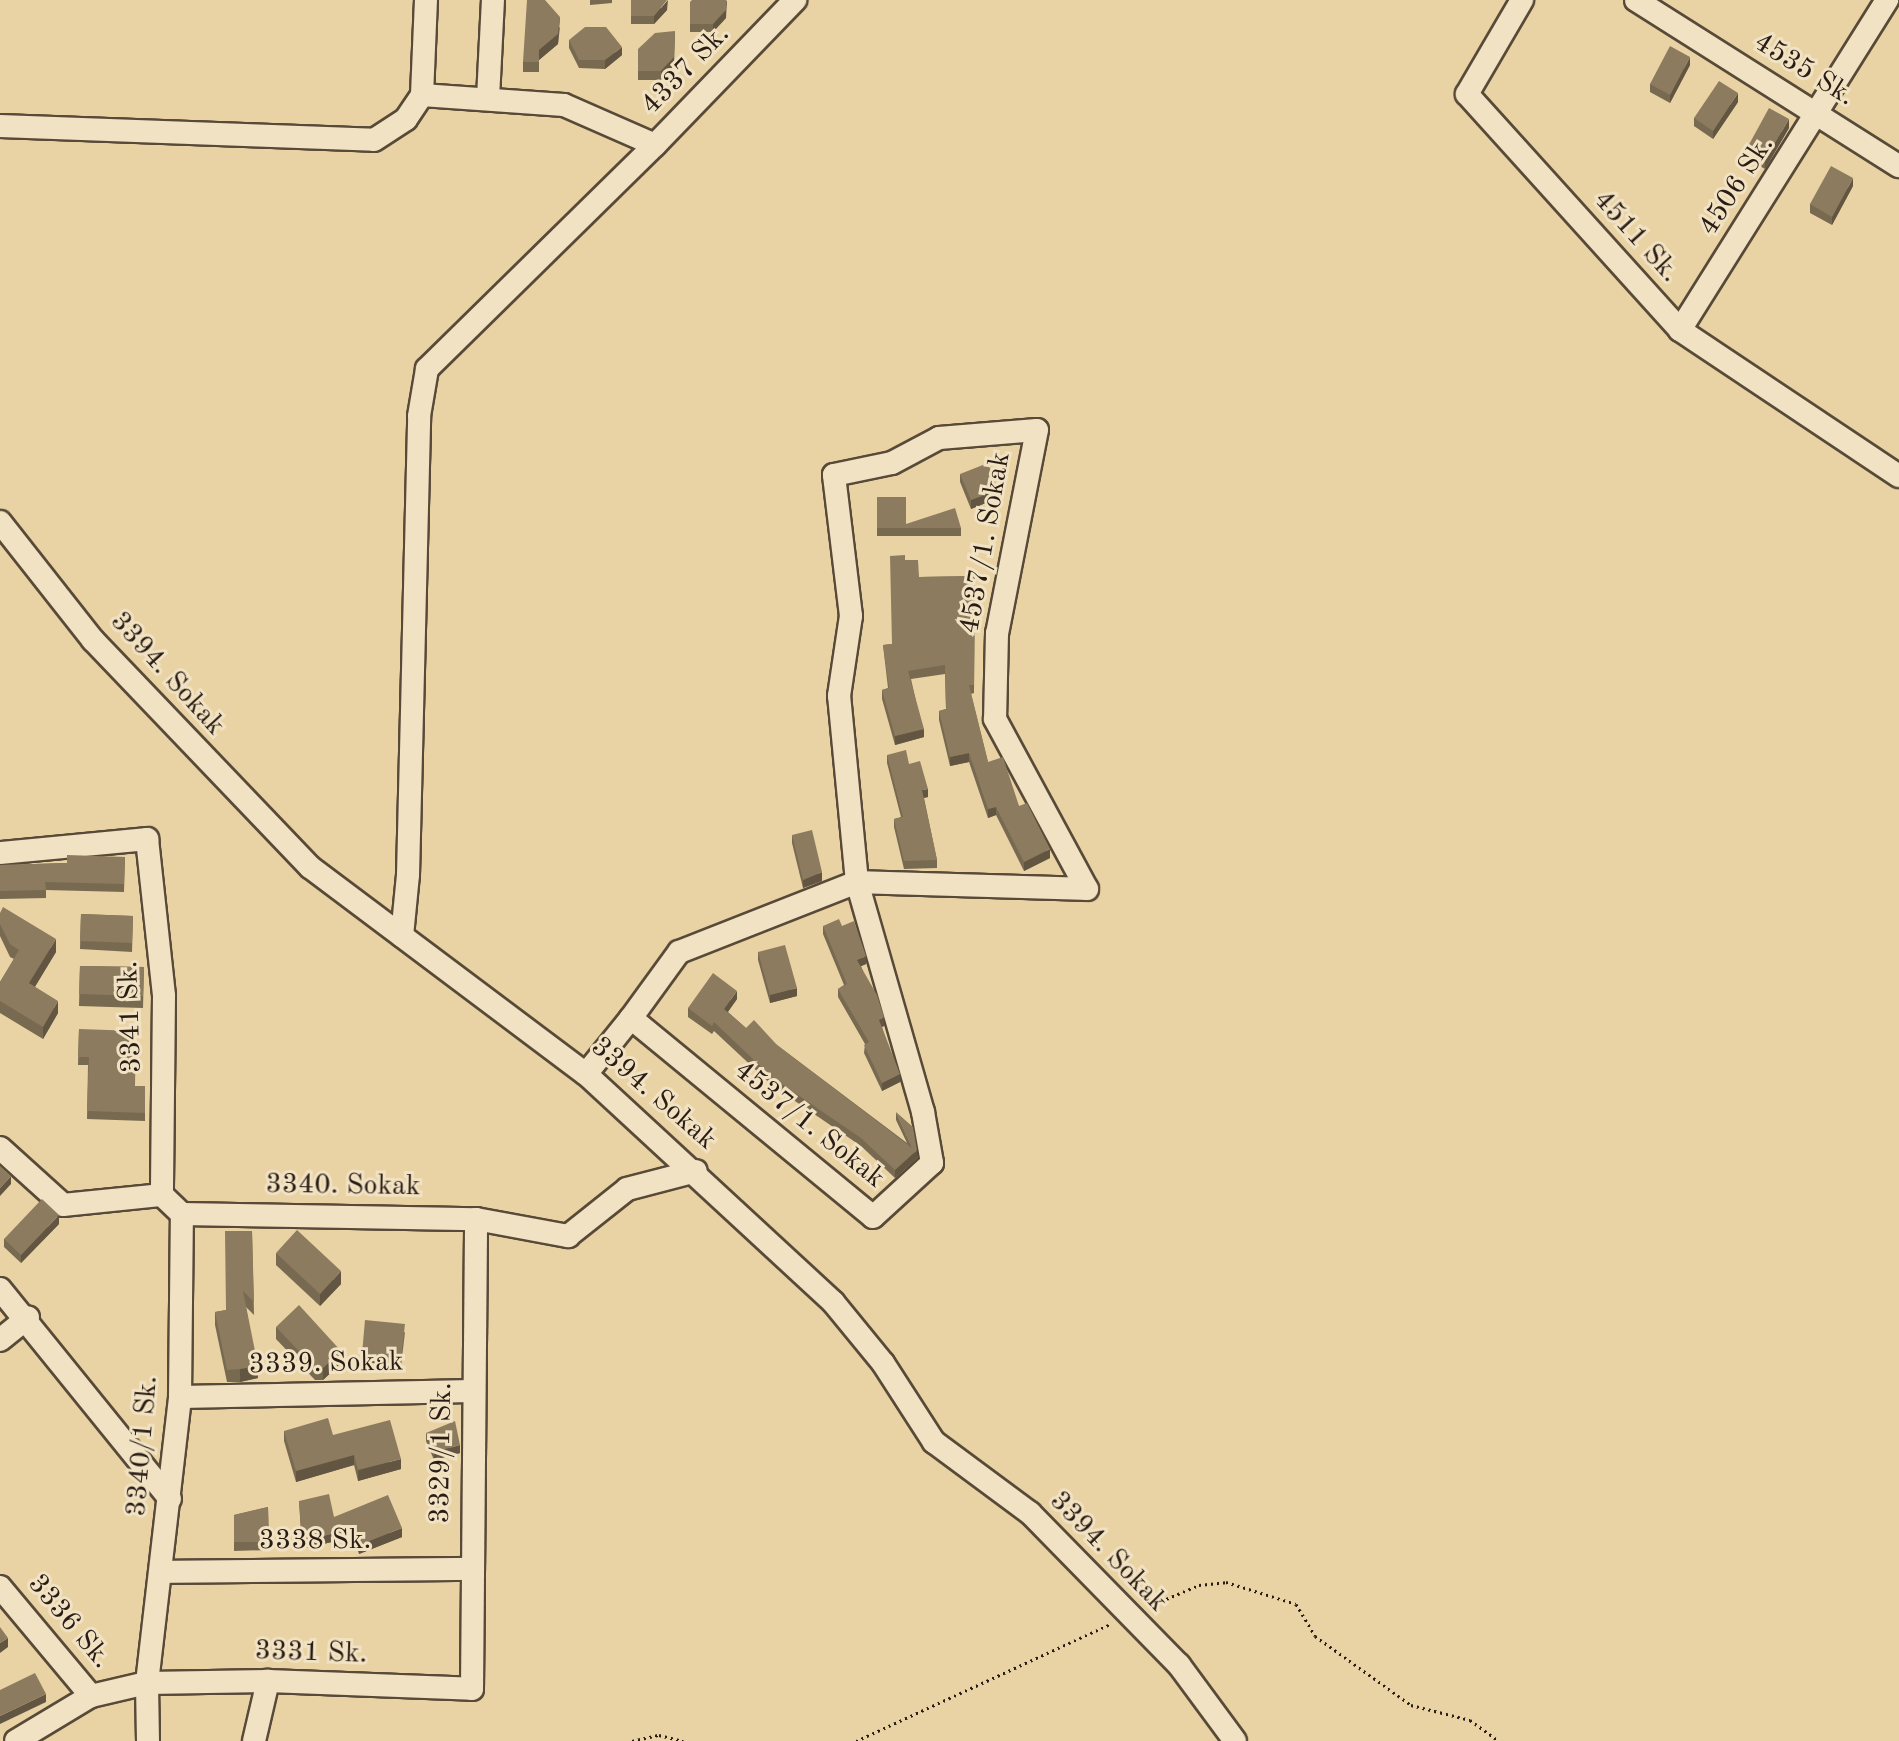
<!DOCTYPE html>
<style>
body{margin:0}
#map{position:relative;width:1899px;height:1741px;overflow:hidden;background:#e9d2a3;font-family:"Old Standard TT",serif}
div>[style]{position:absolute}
.path>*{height:3px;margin-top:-1.5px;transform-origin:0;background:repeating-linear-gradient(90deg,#281c14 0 2px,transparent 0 6px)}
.roads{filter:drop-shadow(2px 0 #584a38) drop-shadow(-2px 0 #584a38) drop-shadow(0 2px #584a38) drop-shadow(0 -2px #584a38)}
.minor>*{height:22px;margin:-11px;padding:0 11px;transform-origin:11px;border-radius:11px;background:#f1e2c3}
.wall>*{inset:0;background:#786a51}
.shaded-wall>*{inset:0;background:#625642}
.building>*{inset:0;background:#8c7b5e}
span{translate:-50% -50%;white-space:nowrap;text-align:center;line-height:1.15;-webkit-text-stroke:6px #f1e2c3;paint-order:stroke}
.street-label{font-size:28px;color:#281c14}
</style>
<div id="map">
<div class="path">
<div style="left:1150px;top:1606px;width:53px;rotate:-23.2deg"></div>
<div style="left:1199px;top:1585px;width:27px;rotate:-6deg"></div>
<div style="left:1226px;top:1582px;width:73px;rotate:17.4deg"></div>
<div style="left:1296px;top:1604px;width:37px;rotate:59deg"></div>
<div style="left:1315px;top:1636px;width:118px;rotate:35.7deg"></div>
<div style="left:1411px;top:1705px;width:61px;rotate:14.3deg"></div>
<div style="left:1470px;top:1720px;width:36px;rotate:36deg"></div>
<div style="left:632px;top:1741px;width:28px;rotate:-13deg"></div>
<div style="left:659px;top:1735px;width:25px;rotate:14deg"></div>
<div style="left:856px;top:1741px;width:280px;rotate:-24.7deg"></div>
</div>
<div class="roads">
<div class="minor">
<div style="left:1522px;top:0;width:109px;rotate:120.3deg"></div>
<div style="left:1467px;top:94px;width:318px;rotate:47.9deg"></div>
<div style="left:1680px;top:330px;width:263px;rotate:33.7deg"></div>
<div style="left:1636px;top:0;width:311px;rotate:32.3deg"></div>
<div style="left:422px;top:95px;width:142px;rotate:4deg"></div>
<div style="left:564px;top:105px;width:99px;rotate:23.7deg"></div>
<div style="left:655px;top:145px;width:202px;rotate:-46deg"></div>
<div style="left:488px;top:98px;width:98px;rotate:-87.1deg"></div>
<div style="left:0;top:126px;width:374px;rotate:2.1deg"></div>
<div style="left:374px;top:140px;width:38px;rotate:-33deg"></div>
<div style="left:406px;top:119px;width:29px;rotate:-56deg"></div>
<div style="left:422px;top:95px;width:95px;rotate:-87.6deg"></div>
<div style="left:1680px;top:330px;width:390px;rotate:-57.9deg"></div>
<div style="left:0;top:522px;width:150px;rotate:51.8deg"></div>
<div style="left:93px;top:640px;width:314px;rotate:46.3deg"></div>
<div style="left:310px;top:867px;width:345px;rotate:36.9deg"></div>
<div style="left:586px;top:1074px;width:336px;rotate:42.7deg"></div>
<div style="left:833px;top:1302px;width:79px;rotate:50.7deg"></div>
<div style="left:883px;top:1363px;width:94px;rotate:57.2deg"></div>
<div style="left:934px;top:1442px;width:119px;rotate:36.5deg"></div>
<div style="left:1030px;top:1513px;width:213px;rotate:45.6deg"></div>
<div style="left:1179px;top:1665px;width:94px;rotate:53.6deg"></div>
<div style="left:0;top:853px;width:148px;rotate:-5.4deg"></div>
<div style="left:147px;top:839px;width:158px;rotate:83.8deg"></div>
<div style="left:164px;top:996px;width:199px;rotate:90.6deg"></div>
<div style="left:857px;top:882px;width:187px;rotate:-95.5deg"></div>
<div style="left:839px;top:696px;width:81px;rotate:-81.5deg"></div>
<div style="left:851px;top:616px;width:142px;rotate:-96.9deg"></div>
<div style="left:834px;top:475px;width:59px;rotate:-11.7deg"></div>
<div style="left:892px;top:463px;width:53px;rotate:-28deg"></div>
<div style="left:939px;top:438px;width:98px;rotate:-4.7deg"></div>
<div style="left:1037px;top:430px;width:207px;rotate:101.1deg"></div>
<div style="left:997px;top:633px;width:86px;rotate:91.3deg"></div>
<div style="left:995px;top:719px;width:193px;rotate:61.6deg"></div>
<div style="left:1087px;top:889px;width:230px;rotate:-178.3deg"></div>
<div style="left:857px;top:882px;width:191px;rotate:158.5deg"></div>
<div style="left:679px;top:952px;width:82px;rotate:126deg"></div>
<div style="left:631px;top:1018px;width:313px;rotate:39.4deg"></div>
<div style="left:873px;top:1217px;width:80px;rotate:-42.5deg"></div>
<div style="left:932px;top:1163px;width:52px;rotate:-100deg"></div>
<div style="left:923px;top:1112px;width:239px;rotate:-106deg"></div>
<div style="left:402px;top:936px;width:61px;rotate:-84.4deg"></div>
<div style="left:408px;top:875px;width:459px;rotate:-88.6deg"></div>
<div style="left:419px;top:416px;width:48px;rotate:-80.3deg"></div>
<div style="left:427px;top:369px;width:320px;rotate:-44.5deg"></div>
<div style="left:586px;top:1074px;width:72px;rotate:-51.2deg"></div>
<div style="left:0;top:1148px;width:85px;rotate:42.1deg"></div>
<div style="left:63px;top:1205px;width:100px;rotate:-5.8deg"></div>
<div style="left:162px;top:1195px;width:28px;rotate:44deg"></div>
<div style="left:182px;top:1214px;width:294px;rotate:1deg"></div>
<div style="left:476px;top:1219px;width:94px;rotate:10.5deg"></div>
<div style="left:568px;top:1236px;width:75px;rotate:-38.5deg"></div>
<div style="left:627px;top:1189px;width:71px;rotate:-14.6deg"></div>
<div style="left:0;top:1289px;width:270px;rotate:51deg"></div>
<div style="left:0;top:1340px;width:36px;rotate:-39deg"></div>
<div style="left:180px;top:1397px;width:293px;rotate:-1.2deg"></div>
<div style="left:161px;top:1572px;width:309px;rotate:-0.6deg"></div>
<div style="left:0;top:1587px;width:142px;rotate:50.1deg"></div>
<div style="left:16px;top:1741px;width:87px;rotate:-31deg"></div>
<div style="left:91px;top:1696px;width:57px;rotate:-13.1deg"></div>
<div style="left:147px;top:1683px;width:121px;rotate:-0.9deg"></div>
<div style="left:268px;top:1681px;width:204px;rotate:2.2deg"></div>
<div style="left:472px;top:1689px;width:470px;rotate:-89.5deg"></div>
<div style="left:148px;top:1741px;width:58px;rotate:-91deg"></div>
<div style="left:147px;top:1683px;width:288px;rotate:-83.4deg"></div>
<div style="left:180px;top:1397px;width:183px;rotate:-89.4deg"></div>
<div style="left:254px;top:1741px;width:62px;rotate:-76.9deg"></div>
</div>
</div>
<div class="wall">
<div style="clip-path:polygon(590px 0,612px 0,612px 3px,590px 5px)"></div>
<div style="clip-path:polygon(631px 0,667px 10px,654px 24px,631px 24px)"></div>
<div style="clip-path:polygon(690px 2px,726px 18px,713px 32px,690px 32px)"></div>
<div style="clip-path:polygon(560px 27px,558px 44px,539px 60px,539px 72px,523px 72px,523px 62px)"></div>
<div style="clip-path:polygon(569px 40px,622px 55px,605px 69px,579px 68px,569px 48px)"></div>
<div style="clip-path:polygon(638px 49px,674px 65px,661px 80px,638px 80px)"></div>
<div style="clip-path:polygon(1690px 65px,1670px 103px,1650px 92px,1650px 84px)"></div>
<div style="clip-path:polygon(1738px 102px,1713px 139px,1694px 126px,1694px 118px)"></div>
<div style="clip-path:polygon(1789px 128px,1765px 169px,1746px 158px,1746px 150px)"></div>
<div style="clip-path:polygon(1853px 186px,1832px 225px,1810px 213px,1810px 204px)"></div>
<div style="clip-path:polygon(960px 474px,998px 498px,971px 509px,960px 482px)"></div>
<div style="clip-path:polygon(877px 497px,906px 524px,961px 528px,961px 536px,877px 536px)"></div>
<div style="clip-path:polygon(905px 560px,919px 577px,975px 576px,974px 693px,971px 694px,988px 762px,1019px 806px,1050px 858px,1024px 871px,996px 815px,988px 818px,969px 762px,950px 766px,939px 720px,939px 711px,946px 709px,945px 674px,911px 679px,924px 737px,895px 745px,882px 699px,882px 690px,888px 688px,883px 645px,892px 644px)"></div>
<div style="clip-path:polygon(887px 755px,909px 764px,928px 797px,924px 798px,937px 860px,937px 868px,904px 869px,894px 827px,894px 819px,901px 817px,887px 763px)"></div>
<div style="clip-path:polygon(792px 835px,822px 881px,803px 888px,792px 843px)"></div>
<div style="clip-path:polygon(125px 857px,124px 892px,46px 890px,46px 898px,0 899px,0 865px,67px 863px)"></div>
<div style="clip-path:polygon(0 913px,56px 952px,35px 987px,58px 1013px,43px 1039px,0 1013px,0 982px,14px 959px,10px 957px,0 936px)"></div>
<div style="clip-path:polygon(81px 914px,133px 916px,132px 952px,80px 949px)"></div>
<div style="clip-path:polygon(823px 926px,842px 926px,866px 964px,861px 966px,884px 1026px,882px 1027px,900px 1082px,882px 1091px,864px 1053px,865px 1044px,838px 997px,838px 989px,844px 985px,823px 934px)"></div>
<div style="clip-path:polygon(758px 952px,797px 996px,770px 1003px,758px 960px)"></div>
<div style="clip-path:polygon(80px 966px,144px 967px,143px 1008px,79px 1006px)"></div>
<div style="clip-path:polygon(737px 999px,728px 1012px,746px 1028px,777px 1045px,907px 1143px,896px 1120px,896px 1112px,917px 1158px,895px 1178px,861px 1146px,773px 1086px,714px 1031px,712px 1034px,688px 1017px,688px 1008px)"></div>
<div style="clip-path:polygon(79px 1029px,135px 1086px,145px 1086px,145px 1121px,87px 1119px,88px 1065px,78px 1065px)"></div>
<div style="clip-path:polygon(59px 1224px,21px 1263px,4px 1247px,4px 1239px)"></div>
<div style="clip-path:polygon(252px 1231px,254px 1315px,246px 1307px,258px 1378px,240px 1382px,227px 1382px,215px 1325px,215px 1312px,226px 1310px)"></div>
<div style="clip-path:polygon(276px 1253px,341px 1284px,320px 1306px,276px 1265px)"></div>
<div style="clip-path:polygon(276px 1327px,341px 1363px,323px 1380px,315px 1380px,276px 1339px)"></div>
<div style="clip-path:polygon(405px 1332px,401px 1366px,362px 1362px,362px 1354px)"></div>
<div style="clip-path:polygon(284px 1431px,333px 1435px,401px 1469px,358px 1481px,354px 1465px,296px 1482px,284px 1441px)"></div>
<div style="clip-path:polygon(426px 1433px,460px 1453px,434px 1460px,426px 1441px)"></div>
<div style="clip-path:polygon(299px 1501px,334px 1517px,402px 1537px,359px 1554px,353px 1537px,302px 1549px)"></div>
<div style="clip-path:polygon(268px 1507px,269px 1550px,234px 1551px,234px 1515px)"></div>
</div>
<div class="shaded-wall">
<div style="clip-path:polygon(668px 0,667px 10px,654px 24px,654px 16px)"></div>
<div style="clip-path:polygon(727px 0,726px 18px,713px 32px,713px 24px)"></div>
<div style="clip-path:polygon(560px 17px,558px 44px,539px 60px,539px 50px)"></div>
<div style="clip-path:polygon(675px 31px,674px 65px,661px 80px,661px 71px)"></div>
<div style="clip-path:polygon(622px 47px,622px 55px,605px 69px,605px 60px)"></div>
<div style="clip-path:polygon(1690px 57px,1690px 65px,1670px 103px,1670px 95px)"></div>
<div style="clip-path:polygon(1738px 93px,1738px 102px,1713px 139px,1713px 131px)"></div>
<div style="clip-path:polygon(1789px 119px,1789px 128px,1765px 169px,1765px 160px)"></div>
<div style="clip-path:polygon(1853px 178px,1853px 186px,1832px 225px,1832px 217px)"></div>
<div style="clip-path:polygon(998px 490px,998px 498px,971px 509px,971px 500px)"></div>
<div style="clip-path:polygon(924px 729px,924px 737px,895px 745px,895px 736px)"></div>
<div style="clip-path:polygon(969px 753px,969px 762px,950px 766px,950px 757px)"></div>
<div style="clip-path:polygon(928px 789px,928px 797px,922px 798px,922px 790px)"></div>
<div style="clip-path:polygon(996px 807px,996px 815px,988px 818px,988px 809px)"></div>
<div style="clip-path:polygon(1050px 849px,1050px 858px,1024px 871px,1024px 862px)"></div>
<div style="clip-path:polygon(822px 872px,822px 881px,803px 888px,803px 880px)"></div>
<div style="clip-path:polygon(56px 939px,56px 952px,29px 996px,29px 983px)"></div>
<div style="clip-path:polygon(866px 956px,866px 964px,857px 968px,857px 960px)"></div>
<div style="clip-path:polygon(797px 988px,797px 996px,770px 1003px,770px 995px)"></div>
<div style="clip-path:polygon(737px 991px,737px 999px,724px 1017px,724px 1009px)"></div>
<div style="clip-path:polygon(58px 1001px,58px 1013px,43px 1039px,43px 1027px)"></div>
<div style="clip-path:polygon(884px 1017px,884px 1026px,879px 1028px,879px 1020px)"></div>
<div style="clip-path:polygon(900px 1074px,900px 1082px,882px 1091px,882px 1083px)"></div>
<div style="clip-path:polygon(917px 1150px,917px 1158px,895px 1178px,895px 1170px)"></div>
<div style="clip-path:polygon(11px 1176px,11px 1184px,0 1196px,0 1188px)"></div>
<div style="clip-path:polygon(59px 1215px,59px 1224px,21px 1263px,21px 1255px)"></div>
<div style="clip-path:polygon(341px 1271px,341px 1284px,320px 1306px,320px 1294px)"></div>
<div style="clip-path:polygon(341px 1351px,341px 1363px,323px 1380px,323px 1368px)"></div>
<div style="clip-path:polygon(258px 1366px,258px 1378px,240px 1382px,240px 1369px)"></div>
<div style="clip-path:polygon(460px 1445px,460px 1453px,434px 1460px,434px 1452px)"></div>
<div style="clip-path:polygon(354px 1455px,354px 1465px,296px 1482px,296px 1471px)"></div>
<div style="clip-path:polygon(401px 1459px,401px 1469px,358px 1481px,358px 1470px)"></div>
<div style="clip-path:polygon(402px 1528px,402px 1537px,359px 1554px,359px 1545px)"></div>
<div style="clip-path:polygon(353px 1529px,353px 1537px,302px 1549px,302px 1541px)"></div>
<div style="clip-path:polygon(8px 1638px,8px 1647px,0 1653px,0 1643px)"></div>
<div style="clip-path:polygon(46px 1694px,46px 1702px,0 1724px,0 1716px)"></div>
</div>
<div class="building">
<div style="clip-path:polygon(527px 0,545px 0,560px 17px,558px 34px,539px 50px,539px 62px,523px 62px)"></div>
<div style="clip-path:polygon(631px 0,667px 0,654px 16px,631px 16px)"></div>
<div style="clip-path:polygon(692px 0,726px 0,726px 10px,713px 24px,690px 24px,690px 2px)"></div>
<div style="clip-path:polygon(585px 27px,606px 27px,622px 47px,605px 60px,579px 60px,569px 40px)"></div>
<div style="clip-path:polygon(675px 31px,674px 57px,661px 71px,638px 71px,638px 49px,655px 33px)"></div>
<div style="clip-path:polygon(1670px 46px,1690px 57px,1670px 95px,1650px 84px)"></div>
<div style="clip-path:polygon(1719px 81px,1738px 93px,1713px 131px,1694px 118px)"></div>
<div style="clip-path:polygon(1769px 108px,1789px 119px,1765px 160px,1746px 150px)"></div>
<div style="clip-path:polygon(1831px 166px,1853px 178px,1832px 217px,1810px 204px)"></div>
<div style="clip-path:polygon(988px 463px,998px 490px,971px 500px,960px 474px)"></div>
<div style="clip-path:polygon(877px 497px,906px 497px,906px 524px,955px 508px,961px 528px,877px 528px)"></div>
<div style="clip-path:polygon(905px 555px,905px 560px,918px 560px,919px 577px,975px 576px,974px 685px,969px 685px,988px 762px,1003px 757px,1019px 806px,1027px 803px,1050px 849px,1024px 862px,996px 807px,988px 809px,969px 753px,950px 757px,939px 711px,946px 709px,945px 665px,908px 671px,924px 729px,895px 736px,882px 690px,889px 688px,883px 645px,892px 644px,890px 556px)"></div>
<div style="clip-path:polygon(906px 750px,909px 764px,920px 761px,928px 789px,922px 790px,937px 860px,904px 861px,894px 819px,903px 817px,887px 755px)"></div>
<div style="clip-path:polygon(812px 830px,822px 872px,803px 880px,792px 835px)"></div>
<div style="clip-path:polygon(67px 855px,125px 857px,124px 884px,45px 882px,46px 890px,0 891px,0 865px,67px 863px)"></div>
<div style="clip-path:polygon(3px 907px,56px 939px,29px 983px,58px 1001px,43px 1027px,0 1001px,0 982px,19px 950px,10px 944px,0 924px,0 913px)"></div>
<div style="clip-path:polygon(81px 914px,133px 916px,132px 943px,80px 941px)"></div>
<div style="clip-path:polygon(839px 919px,842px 926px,854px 921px,866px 956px,857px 960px,877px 995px,884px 1017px,879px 1020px,900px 1074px,882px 1083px,864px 1045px,869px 1042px,838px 989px,847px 984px,823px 926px)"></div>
<div style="clip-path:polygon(785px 945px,797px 988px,770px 995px,758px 952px)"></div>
<div style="clip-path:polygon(80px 966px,144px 967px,143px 996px,79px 994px)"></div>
<div style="clip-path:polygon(713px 973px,737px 991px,724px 1009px,746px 1028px,754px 1020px,777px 1045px,912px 1148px,896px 1112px,913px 1127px,917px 1150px,895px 1170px,861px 1138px,773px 1078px,714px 1022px,712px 1026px,688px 1008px)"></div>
<div style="clip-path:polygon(79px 1029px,136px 1031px,135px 1086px,145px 1086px,145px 1113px,87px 1111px,89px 1057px,78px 1057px)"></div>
<div style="clip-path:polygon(0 1166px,11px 1176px,0 1188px)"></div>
<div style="clip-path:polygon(42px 1199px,59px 1215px,21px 1255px,4px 1239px)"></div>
<div style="clip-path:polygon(297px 1230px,341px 1271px,320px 1294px,276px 1253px)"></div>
<div style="clip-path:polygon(225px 1231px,252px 1231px,254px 1302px,243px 1291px,258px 1366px,240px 1369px,227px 1370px,215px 1312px,226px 1310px)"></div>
<div style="clip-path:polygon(299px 1305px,341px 1351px,323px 1368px,315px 1368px,276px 1327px)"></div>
<div style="clip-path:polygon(365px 1320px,405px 1324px,401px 1358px,362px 1354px)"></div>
<div style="clip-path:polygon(328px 1418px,333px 1435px,390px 1420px,401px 1459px,358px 1470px,354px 1455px,296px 1471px,284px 1431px)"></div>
<div style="clip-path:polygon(455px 1421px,460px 1445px,434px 1452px,426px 1433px)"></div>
<div style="clip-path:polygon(329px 1494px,334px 1517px,388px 1495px,402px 1528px,359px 1545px,353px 1529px,302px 1541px,299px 1501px)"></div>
<div style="clip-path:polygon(268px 1507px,269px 1542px,234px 1542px,234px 1515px)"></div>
<div style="clip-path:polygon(0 1627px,8px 1638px,0 1643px)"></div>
<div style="clip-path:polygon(35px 1673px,46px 1694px,0 1716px,0 1690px)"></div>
</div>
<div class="street-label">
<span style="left:686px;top:70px;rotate:-46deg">4337 Sk.</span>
<span style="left:1804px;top:70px;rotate:32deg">4535 Sk.</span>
<span style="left:1737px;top:186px;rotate:-57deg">4506 Sk.</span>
<span style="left:1636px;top:237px;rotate:48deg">4511 Sk.</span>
<span style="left:986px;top:543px;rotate:-80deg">4537/1. Sokak</span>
<span style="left:167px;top:674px;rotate:48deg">3394. Sokak</span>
<span style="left:131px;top:1017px;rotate:-92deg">3341 Sk.</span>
<span style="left:653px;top:1094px;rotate:41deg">3394. Sokak</span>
<span style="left:809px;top:1125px;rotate:39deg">4537/1. Sokak</span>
<span style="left:343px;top:1186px;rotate:1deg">3340. Sokak</span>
<span style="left:326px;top:1364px;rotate:-1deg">3339. Sokak</span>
<span style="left:143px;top:1446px;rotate:-85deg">3340/1 Sk.</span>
<span style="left:442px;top:1453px;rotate:-89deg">3329/1 Sk.</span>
<span style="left:315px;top:1541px">3338 Sk.</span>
<span style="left:1108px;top:1552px;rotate:46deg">3394. Sokak</span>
<span style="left:69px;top:1622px;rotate:50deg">3336 Sk.</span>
<span style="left:311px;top:1653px;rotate:2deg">3331 Sk.</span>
</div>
</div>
